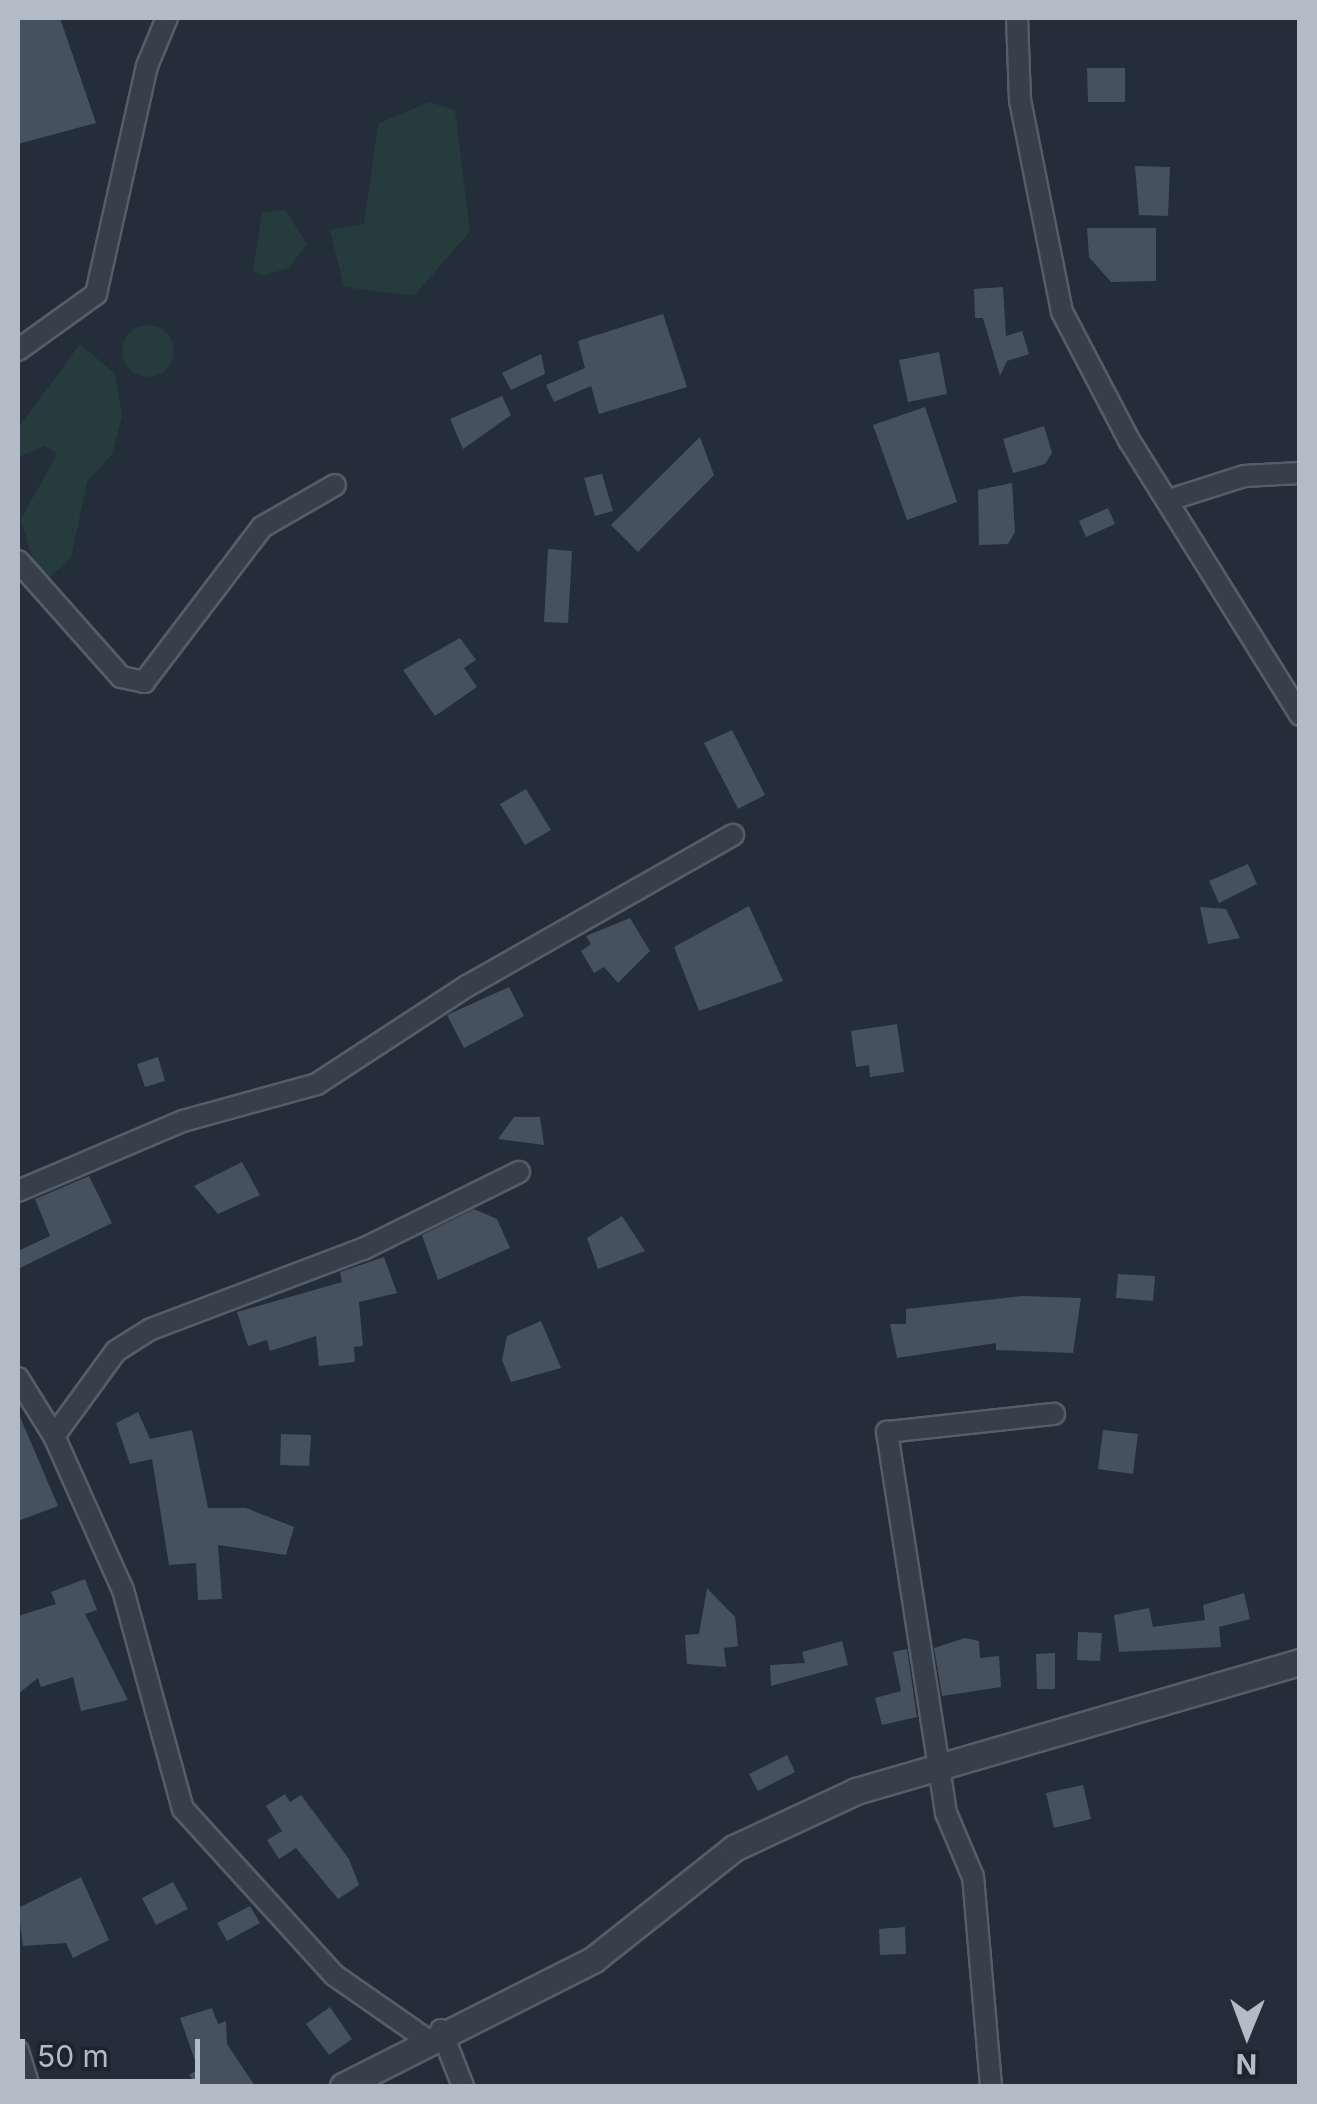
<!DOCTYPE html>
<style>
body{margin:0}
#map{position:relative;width:1317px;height:2104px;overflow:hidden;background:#242e3a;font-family:Inter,sans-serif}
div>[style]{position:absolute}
.green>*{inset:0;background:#263b3c}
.round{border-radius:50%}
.building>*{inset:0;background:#45515e}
.roads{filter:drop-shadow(2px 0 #555e68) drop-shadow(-2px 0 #555e68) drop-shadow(0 2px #555e68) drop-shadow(0 -2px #555e68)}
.minor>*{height:20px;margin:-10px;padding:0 10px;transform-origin:10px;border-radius:10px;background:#37404a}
.tertiary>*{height:25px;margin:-12.5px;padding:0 12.5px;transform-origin:12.5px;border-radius:12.5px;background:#37404a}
span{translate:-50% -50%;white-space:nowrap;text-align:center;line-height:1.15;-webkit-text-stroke:10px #1c252f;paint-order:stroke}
.frame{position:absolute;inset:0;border:20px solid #b2bbc6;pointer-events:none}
.north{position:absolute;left:1197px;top:1984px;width:100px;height:100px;-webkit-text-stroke:8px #1c252f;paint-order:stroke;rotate:181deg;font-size:28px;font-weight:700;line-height:40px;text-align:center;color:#b2bbc6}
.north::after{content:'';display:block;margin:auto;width:35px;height:45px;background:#b2bbc6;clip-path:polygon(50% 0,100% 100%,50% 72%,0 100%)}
.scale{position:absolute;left:20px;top:2039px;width:180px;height:45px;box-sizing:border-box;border:5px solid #b2bbc6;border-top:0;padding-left:12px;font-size:30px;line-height:35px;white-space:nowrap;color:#b2bbc6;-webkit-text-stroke:8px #1c252f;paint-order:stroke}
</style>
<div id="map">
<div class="green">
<div style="clip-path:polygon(429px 102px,455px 110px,470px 231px,414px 296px,344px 287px,330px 230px,364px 224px,378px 124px)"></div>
<div style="clip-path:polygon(285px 210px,307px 244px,289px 268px,262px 276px,253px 270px,262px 212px)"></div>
<div class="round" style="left:122px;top:325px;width:52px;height:52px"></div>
<div style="clip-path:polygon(80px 344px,115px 374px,122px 416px,112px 454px,87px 482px,71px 558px,50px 577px,33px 562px,21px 519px,57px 454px,45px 446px,18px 457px,18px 428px)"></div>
</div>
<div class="building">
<div style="clip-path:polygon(18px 18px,60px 18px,96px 123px,18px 144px)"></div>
<div style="clip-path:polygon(1087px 68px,1125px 68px,1125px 102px,1088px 102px)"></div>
<div style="clip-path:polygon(1135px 166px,1170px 167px,1168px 216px,1139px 215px)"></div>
<div style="clip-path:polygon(1087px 228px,1156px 228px,1156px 281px,1111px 282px,1089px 257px)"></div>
<div style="clip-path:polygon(1003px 287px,1006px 336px,1022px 331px,1029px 354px,1007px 361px,1000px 376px,983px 318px,975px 318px,974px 289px)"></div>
<div style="clip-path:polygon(663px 314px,687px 387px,599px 414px,591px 386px,554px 402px,546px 385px,585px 368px,578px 341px)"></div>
<div style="clip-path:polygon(939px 352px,947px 394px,908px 402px,899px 360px)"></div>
<div style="clip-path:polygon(541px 354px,545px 374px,511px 390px,502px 373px)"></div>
<div style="clip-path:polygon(502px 396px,511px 415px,463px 449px,450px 419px)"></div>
<div style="clip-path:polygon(925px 407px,957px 502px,907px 520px,873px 425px)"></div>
<div style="clip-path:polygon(1044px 426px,1052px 453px,1045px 464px,1013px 473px,1003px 439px)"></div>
<div style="clip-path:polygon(700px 437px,714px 475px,638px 552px,611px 525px)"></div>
<div style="clip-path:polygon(602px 474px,613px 511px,595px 516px,584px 478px)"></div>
<div style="clip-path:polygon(1012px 483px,1015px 532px,1008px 544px,979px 545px,978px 490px)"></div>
<div style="clip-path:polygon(1108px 508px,1115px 524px,1086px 537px,1079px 521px)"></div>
<div style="clip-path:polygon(548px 549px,572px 551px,568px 623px,544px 622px)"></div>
<div style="clip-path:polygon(460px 638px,476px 660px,464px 668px,477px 687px,435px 716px,403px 670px)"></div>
<div style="clip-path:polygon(732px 730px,765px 795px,738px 809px,704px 743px)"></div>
<div style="clip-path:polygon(526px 789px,551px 830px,525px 845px,500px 804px)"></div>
<div style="clip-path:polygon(1248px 864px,1257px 884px,1219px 903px,1209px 881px)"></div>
<div style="clip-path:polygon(749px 906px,783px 981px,699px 1011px,674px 947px)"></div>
<div style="clip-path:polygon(1200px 907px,1226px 909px,1240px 938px,1208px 944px)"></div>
<div style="clip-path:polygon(630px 918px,650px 951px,618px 983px,604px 967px,594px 973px,581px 951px,591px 944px,586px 936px)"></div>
<div style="clip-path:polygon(509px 987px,524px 1016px,464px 1048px,447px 1015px)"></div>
<div style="clip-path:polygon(897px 1024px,904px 1072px,870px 1077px,869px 1065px,856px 1067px,851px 1031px)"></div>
<div style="clip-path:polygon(158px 1057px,165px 1081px,145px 1087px,137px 1064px)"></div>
<div style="clip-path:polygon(514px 1117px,540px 1117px,544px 1145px,498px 1139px)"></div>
<div style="clip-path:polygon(242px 1162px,260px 1195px,218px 1214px,194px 1186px)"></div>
<div style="clip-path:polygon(89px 1176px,112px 1223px,18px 1269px,18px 1251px,50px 1236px,35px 1199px)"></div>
<div style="clip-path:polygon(474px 1209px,497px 1219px,510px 1248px,438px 1280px,422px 1235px)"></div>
<div style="clip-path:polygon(622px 1216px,645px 1251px,598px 1269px,587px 1238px)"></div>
<div style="clip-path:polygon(384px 1257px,397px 1293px,359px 1302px,363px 1346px,354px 1347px,355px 1362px,319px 1366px,316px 1336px,270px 1351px,267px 1340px,248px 1346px,237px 1312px,342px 1282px,340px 1272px)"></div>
<div style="clip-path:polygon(1118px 1274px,1155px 1276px,1153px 1301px,1116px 1298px)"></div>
<div style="clip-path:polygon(1022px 1296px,1081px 1298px,1073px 1353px,996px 1350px,996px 1343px,897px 1358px,890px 1324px,906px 1324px,906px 1309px)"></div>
<div style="clip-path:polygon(541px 1321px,561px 1368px,511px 1382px,502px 1360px,507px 1336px)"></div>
<div style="clip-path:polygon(18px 1412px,58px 1506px,18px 1521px)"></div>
<div style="clip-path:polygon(138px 1412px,150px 1439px,192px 1430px,208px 1508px,246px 1508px,294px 1527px,286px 1555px,218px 1545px,222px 1599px,198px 1600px,196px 1563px,169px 1565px,152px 1459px,130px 1464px,116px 1423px)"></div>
<div style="clip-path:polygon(1103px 1430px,1138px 1434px,1133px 1474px,1098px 1469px)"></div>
<div style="clip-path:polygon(281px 1434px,311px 1435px,309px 1466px,280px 1465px)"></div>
<div style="clip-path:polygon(85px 1579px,97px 1610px,85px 1614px,128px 1700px,81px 1711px,73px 1677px,41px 1687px,38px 1678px,18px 1694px,18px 1616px,56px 1604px,51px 1592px)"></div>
<div style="clip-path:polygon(707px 1588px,735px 1617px,738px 1646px,724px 1648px,726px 1667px,687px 1664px,685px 1635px,699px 1634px)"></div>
<div style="clip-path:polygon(1244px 1593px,1250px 1619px,1219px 1627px,1221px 1647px,1119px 1652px,1114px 1615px,1149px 1608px,1153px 1627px,1205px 1620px,1203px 1605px)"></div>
<div style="clip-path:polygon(1078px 1632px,1102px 1633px,1100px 1661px,1077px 1660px)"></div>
<div style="clip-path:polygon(965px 1638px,979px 1641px,980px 1658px,999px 1656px,1001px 1687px,942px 1696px,934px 1648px)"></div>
<div style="clip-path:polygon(842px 1641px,848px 1665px,771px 1686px,770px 1665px,805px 1663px,802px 1652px)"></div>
<div style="clip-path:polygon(907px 1649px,917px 1717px,882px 1725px,875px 1698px,901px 1691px,893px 1652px)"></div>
<div style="clip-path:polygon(1055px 1653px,1055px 1689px,1037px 1689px,1036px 1654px)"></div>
<div style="clip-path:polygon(787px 1755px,795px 1772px,758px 1791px,749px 1774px)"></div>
<div style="clip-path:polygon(1083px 1785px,1091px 1819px,1054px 1828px,1046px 1793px)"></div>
<div style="clip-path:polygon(285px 1794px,290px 1802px,301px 1795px,349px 1859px,359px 1885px,338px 1899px,296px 1848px,279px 1859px,267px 1840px,282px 1831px,266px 1806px)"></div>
<div style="clip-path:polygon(81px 1877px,109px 1940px,73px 1958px,66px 1943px,23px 1946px,18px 1908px)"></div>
<div style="clip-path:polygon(173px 1882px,188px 1909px,156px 1925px,142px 1898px)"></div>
<div style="clip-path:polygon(250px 1906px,260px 1923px,227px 1941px,217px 1923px)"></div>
<div style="clip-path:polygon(905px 1927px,906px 1954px,880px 1955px,879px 1929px)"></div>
<div style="clip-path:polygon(330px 2007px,352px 2039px,329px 2055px,306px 2024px)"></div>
<div style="clip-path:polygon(212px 2008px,218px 2024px,226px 2021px,227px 2044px,255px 2086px,197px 2086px,189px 2075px,198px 2069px,180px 2018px)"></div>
</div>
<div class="roads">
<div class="minor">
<div style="left:1017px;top:18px;width:82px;rotate:87.9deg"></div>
<div style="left:1020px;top:100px;width:216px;rotate:78.8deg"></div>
<div style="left:1062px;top:312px;width:144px;rotate:62.4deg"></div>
<div style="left:1129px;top:440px;width:324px;rotate:58.1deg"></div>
<div style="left:18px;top:350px;width:96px;rotate:-35.7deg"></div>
<div style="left:96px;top:294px;width:234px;rotate:-77.4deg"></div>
<div style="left:147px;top:66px;width:52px;rotate:-67.4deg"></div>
<div style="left:1169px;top:500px;width:79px;rotate:-17.7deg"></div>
<div style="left:1244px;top:476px;width:56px;rotate:-3.1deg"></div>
<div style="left:18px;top:561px;width:155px;rotate:48.4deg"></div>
<div style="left:121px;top:677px;width:24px;rotate:12deg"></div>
<div style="left:144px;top:682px;width:195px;rotate:-52.7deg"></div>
<div style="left:262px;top:527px;width:84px;rotate:-29.9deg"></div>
<div style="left:18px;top:1191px;width:179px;rotate:-23deg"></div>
<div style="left:183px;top:1121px;width:139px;rotate:-15.4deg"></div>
<div style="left:317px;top:1084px;width:179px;rotate:-33.2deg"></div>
<div style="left:467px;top:986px;width:306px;rotate:-29.6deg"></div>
<div style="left:18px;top:1378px;width:68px;rotate:58.2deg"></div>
<div style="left:54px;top:1436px;width:169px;rotate:65.9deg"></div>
<div style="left:123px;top:1590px;width:227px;rotate:74.7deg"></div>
<div style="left:183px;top:1809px;width:224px;rotate:47.7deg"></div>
<div style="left:334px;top:1975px;width:112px;rotate:34.8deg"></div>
<div style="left:54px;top:1436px;width:105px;rotate:-53.9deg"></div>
<div style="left:116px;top:1351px;width:41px;rotate:-32.2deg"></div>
<div style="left:151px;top:1329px;width:227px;rotate:-20.7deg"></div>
<div style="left:363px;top:1249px;width:174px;rotate:-26.3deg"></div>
<div style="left:441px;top:2030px;width:60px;rotate:68.6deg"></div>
<div style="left:18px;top:2051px;width:37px;rotate:73deg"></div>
<div style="left:991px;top:2086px;width:210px;rotate:-94.9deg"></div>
<div style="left:973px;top:1877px;width:69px;rotate:-112.9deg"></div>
<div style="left:946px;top:1813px;width:386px;rotate:-98.8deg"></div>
<div style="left:887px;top:1432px;width:168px;rotate:-6.2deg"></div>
</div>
<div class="tertiary">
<div style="left:343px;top:2086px;width:281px;rotate:-26.8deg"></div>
<div style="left:594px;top:1959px;width:179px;rotate:-38.4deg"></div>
<div style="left:734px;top:1848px;width:135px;rotate:-25deg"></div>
<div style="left:856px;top:1791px;width:462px;rotate:-16.2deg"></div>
</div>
</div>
<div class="frame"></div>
<div class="north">N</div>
<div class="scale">50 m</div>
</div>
